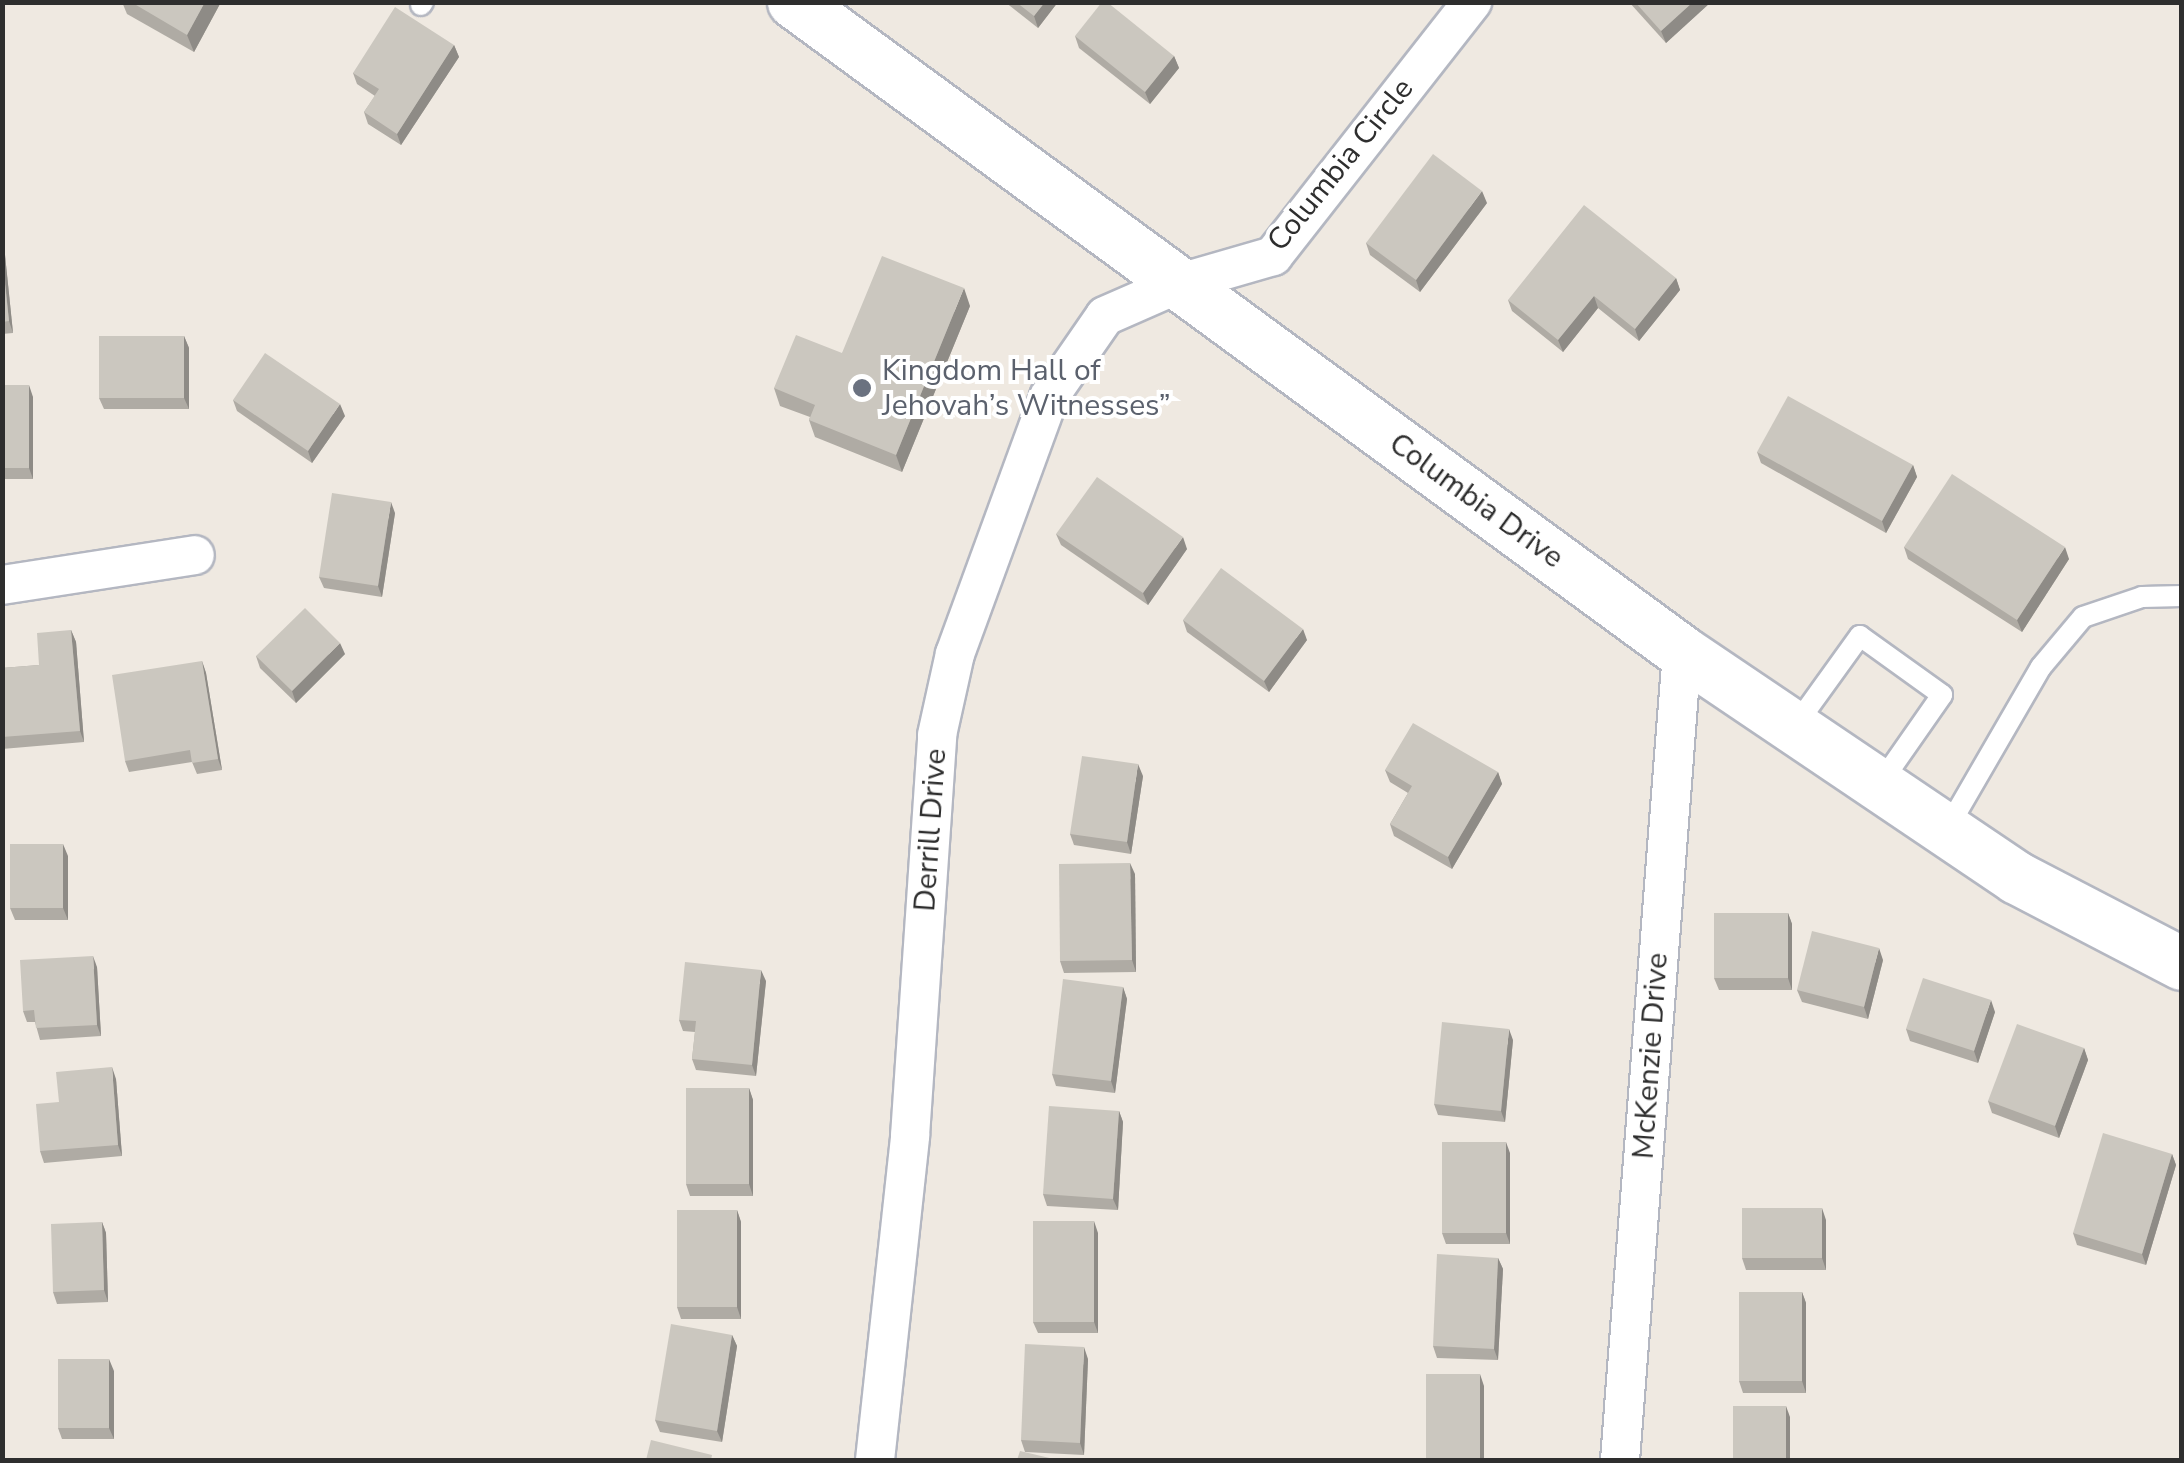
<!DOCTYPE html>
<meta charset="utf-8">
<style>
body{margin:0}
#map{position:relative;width:2184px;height:1463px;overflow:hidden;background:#efe9e1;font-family:"Nunito Sans",sans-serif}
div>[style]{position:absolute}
.roads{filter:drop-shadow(2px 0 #b4b7c1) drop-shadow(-2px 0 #b4b7c1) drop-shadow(0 2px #b4b7c1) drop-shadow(0 -2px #b4b7c1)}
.service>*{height:20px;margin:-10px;padding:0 10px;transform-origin:10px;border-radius:10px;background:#fff}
.minor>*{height:38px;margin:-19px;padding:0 19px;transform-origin:19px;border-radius:19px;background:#fff}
.secondary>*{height:52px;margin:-26px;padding:0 26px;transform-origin:26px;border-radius:26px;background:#fff}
.wall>*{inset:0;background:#afaba4}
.shaded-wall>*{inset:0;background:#8e8b86}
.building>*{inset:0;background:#cbc7bf}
.dots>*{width:28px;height:28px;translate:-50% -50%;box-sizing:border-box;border:5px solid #fff;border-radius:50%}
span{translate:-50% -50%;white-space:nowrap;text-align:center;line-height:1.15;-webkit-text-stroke:8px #fff;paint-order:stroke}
.street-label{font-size:30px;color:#2e2e2e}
.worship-label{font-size:30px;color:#5b616d}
.left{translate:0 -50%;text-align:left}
.frame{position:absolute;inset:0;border:5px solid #2e2e2e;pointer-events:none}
</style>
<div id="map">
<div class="roads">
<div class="service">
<div style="left:421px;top:5px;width:4px;rotate:-56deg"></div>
<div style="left:1795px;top:726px;width:111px;rotate:-54.2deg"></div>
<div style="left:1860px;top:636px;width:101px;rotate:35.7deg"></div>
<div style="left:1942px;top:695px;width:108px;rotate:124.9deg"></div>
<div style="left:1947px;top:829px;width:187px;rotate:-59.9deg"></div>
<div style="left:2041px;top:667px;width:65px;rotate:-50deg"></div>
<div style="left:2083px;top:617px;width:62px;rotate:-18.7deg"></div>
<div style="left:2142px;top:597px;width:40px;rotate:-1.4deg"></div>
</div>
<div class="minor">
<div style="left:2px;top:585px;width:195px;rotate:-8.8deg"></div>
<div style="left:875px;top:1460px;width:326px;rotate:-83.8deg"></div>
<div style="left:910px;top:1136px;width:402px;rotate:-86.1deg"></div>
<div style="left:937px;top:735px;width:83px;rotate:-77.5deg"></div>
<div style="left:955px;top:654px;width:274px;rotate:-69.9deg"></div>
<div style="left:1049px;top:397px;width:98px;rotate:-55.3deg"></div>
<div style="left:1105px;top:316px;width:82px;rotate:-23.7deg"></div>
<div style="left:1180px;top:283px;width:97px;rotate:-16.2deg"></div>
<div style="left:1273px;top:256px;width:323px;rotate:-51.9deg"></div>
<div style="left:1620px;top:1460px;width:810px;rotate:-85.61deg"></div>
</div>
<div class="secondary">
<div style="left:794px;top:2px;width:1100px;rotate:36.2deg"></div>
<div style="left:1682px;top:652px;width:404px;rotate:34deg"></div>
<div style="left:2017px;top:878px;width:186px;rotate:27.5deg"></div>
</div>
</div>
<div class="wall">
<div style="clip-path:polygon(122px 2px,221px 2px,194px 52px,127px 14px)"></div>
<div style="clip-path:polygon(1005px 2px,1058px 2px,1038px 28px)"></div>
<div style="clip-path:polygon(1629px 2px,1711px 2px,1666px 43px)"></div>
<div style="clip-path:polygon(1075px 36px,1174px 56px,1179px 68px,1150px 104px,1079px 48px)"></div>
<div style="clip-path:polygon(454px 45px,459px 57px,401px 145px,368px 124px,364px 112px,375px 96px,357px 84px,353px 73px)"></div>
<div style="clip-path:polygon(1487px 203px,1420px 292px,1370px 255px,1366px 243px)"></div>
<div style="clip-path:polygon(2px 247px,5px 255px,13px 333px,2px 334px)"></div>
<div style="clip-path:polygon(1676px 278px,1680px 290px,1639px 341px,1598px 308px,1563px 352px,1512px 311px,1508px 300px)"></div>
<div style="clip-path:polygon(970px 306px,902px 472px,815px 437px,809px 420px,810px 417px,780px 406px,774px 388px,842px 353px)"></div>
<div style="clip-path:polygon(184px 336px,189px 348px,189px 409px,104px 409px,99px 398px)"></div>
<div style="clip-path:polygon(2px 385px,33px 397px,33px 479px,2px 479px)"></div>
<div style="clip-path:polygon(233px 400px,345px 416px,312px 463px,237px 411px)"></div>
<div style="clip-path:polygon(1757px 452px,1913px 465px,1917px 477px,1886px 533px,1761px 463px)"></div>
<div style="clip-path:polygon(395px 513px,382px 597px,324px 588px,319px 577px)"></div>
<div style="clip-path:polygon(1056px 534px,1187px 549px,1148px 605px,1061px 545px)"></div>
<div style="clip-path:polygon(1904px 547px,2069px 559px,2022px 632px,1908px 559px)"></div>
<div style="clip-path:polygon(1183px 620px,1307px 640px,1269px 692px,1187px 632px)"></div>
<div style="clip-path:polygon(71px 630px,76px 642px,84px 742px,2px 749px,2px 668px,39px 665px)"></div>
<div style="clip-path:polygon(345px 654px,296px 703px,260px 668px,256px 656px)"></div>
<div style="clip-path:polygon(202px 661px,206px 673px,222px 770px,197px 774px,192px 762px,129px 772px,125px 761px)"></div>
<div style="clip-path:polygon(1385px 770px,1498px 772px,1502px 784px,1452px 869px,1394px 836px,1390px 824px,1408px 793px,1390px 782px)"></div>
<div style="clip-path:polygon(1143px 776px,1131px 854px,1074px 845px,1070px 834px)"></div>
<div style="clip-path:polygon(68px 856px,68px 920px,15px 920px,10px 908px)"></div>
<div style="clip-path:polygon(1135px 874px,1136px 972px,1064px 973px,1060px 961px)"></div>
<div style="clip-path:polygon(1788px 913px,1792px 924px,1792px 990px,1719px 990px,1714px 978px)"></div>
<div style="clip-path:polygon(1883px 960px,1868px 1019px,1802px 1002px,1797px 990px)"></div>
<div style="clip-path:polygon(97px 967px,101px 1036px,40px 1040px,35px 1022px,27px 1022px,23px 1011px)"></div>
<div style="clip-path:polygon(766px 981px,756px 1076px,696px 1070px,692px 1059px,695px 1032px,683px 1031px,679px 1020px)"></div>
<div style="clip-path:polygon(1123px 987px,1127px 999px,1115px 1093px,1056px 1086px,1052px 1074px)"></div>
<div style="clip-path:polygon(1995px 1012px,1978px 1063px,1910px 1041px,1906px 1029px)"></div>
<div style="clip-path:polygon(1513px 1040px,1505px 1122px,1438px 1115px,1434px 1104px)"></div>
<div style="clip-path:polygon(2084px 1048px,2088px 1060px,2059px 1138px,1992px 1113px,1988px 1101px)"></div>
<div style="clip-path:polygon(116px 1079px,122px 1156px,44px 1163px,40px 1151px,59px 1102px)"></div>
<div style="clip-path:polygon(749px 1088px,753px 1100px,753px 1196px,690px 1196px,686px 1184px)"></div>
<div style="clip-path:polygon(1119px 1111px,1123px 1122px,1118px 1210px,1047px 1206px,1043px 1194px)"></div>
<div style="clip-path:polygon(1510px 1153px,1510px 1244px,1446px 1244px,1442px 1233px)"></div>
<div style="clip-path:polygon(2172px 1154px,2176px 1165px,2146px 1265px,2077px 1245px,2073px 1233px)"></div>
<div style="clip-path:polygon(737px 1210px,741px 1222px,741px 1319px,681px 1319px,677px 1307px)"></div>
<div style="clip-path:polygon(1826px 1220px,1826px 1270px,1746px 1270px,1742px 1258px)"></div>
<div style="clip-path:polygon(102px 1222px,106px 1233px,108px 1302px,57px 1304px,53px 1292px)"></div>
<div style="clip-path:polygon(1098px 1233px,1098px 1333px,1038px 1333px,1033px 1322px)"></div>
<div style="clip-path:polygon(1498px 1258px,1503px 1269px,1498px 1360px,1437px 1358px,1433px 1346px)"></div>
<div style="clip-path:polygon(1802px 1292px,1806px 1303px,1806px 1393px,1743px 1393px,1739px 1381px)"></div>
<div style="clip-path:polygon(732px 1335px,737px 1346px,722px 1442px,660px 1432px,655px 1420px)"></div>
<div style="clip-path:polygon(1088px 1359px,1084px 1455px,1025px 1452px,1021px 1440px)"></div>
<div style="clip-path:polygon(114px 1371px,114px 1439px,62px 1439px,58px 1428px)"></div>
</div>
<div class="shaded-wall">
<div style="clip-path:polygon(205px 2px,221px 2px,194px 52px,187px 35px)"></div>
<div style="clip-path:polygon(1045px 2px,1058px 2px,1038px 28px,1034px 16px)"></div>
<div style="clip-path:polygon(1693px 2px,1711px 2px,1666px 43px,1661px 31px)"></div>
<div style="clip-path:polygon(454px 45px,459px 57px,401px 145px,397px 134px)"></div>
<div style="clip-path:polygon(1174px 56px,1179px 68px,1150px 104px,1145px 92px)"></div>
<div style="clip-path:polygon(1482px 191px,1487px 203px,1420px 292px,1416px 280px)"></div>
<div style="clip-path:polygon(2px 247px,5px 255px,13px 333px,9px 321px)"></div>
<div style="clip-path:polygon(1676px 278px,1680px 290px,1639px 341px,1635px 329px)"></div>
<div style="clip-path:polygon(964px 288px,970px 306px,902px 472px,896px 455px)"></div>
<div style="clip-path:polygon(1594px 296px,1598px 308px,1563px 352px,1558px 340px)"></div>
<div style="clip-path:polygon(184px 336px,189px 348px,189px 409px,184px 398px)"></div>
<div style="clip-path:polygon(29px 385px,33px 397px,33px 479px,29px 468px)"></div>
<div style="clip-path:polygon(340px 404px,345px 416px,312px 463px,308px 451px)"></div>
<div style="clip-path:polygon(1913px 465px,1917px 477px,1886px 533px,1882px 521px)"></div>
<div style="clip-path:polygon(391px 502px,395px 513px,382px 597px,378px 586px)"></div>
<div style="clip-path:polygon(1183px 537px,1187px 549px,1148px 605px,1143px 593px)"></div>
<div style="clip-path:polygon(2065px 547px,2069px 559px,2022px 632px,2017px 620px)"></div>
<div style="clip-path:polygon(1303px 629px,1307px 640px,1269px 692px,1264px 681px)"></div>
<div style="clip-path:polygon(71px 630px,76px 642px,84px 742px,80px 731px)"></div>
<div style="clip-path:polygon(340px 643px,345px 654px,296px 703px,292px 691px)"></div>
<div style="clip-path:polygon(202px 661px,206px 673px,222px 770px,218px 759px)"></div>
<div style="clip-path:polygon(1138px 764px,1143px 776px,1131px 854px,1127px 842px)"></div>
<div style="clip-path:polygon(1498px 772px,1502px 784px,1452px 869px,1448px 857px)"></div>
<div style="clip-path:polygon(63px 844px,68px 856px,68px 920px,63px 908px)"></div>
<div style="clip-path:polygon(1130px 863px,1135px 874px,1136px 972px,1132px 960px)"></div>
<div style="clip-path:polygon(1788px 913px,1792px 924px,1792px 990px,1788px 978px)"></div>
<div style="clip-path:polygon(1879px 948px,1883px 960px,1868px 1019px,1864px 1007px)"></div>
<div style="clip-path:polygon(93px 956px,97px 967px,101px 1036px,97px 1025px)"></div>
<div style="clip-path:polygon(761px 970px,766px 981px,756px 1076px,752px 1065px)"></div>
<div style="clip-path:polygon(1123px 987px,1127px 999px,1115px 1093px,1111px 1081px)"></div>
<div style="clip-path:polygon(1991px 1000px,1995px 1012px,1978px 1063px,1974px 1051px)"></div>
<div style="clip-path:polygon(1509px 1029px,1513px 1040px,1505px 1122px,1501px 1111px)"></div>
<div style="clip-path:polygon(2084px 1048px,2088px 1060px,2059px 1138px,2055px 1126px)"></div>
<div style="clip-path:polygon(112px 1067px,116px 1079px,122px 1156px,118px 1145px)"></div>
<div style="clip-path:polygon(749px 1088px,753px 1100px,753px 1196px,749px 1184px)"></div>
<div style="clip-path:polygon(1119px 1111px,1123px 1122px,1118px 1210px,1113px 1199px)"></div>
<div style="clip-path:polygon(1506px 1142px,1510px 1153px,1510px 1244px,1506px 1233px)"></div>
<div style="clip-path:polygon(2172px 1154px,2176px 1165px,2146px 1265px,2142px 1254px)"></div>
<div style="clip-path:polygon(1822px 1208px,1826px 1220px,1826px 1270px,1822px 1258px)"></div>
<div style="clip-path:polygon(737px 1210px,741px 1222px,741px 1319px,737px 1307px)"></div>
<div style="clip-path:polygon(1094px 1221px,1098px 1233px,1098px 1333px,1094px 1322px)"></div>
<div style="clip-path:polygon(102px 1222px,106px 1233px,108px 1302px,104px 1290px)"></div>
<div style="clip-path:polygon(1498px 1258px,1503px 1269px,1498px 1360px,1494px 1349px)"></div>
<div style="clip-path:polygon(1802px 1292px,1806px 1303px,1806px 1393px,1802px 1381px)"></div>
<div style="clip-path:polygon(732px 1335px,737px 1346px,722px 1442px,717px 1431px)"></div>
<div style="clip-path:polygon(1084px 1347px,1088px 1359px,1084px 1455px,1080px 1443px)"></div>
<div style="clip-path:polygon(109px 1359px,114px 1371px,114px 1439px,109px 1428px)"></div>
<div style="clip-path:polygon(1480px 1374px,1484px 1386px,1484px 1460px,1480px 1460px)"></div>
<div style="clip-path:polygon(1786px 1406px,1790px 1417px,1790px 1460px,1786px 1460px)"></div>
</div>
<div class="building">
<div style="clip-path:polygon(131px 2px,205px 2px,187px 35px)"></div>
<div style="clip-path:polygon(1016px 2px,1045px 2px,1034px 16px)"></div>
<div style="clip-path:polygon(1102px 2px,1107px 2px,1174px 56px,1145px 92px,1075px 36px)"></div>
<div style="clip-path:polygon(1635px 2px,1693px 2px,1661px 31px)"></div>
<div style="clip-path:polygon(395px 7px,454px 45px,397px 134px,364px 112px,379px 89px,353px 73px)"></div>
<div style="clip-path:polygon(1433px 154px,1482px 191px,1416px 280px,1366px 243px)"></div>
<div style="clip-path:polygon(1584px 205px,1676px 278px,1635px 329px,1594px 296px,1558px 340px,1508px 300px)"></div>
<div style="clip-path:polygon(882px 256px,964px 288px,896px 455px,809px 420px,815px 405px,774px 388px,796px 335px,842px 353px)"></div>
<div style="clip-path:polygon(2px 257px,9px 321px,2px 322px)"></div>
<div style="clip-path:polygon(99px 336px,184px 336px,184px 398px,99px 398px)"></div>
<div style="clip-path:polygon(265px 353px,340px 404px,308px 451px,233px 400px)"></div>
<div style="clip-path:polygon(2px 385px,29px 385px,29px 468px,2px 468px)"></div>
<div style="clip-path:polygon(1788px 396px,1913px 465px,1882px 521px,1757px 452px)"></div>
<div style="clip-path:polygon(1952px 474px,2065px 547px,2017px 620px,1904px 547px)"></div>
<div style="clip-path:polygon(1097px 477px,1183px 537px,1143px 593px,1056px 534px)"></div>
<div style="clip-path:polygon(332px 493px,391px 502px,378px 586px,319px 577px)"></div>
<div style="clip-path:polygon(1221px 568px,1303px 629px,1264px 681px,1183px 620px)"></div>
<div style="clip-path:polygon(305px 608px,340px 643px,292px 691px,256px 656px)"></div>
<div style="clip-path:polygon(71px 630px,80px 731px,2px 737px,2px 668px,39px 665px,37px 633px)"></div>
<div style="clip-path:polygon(202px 661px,218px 759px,192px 763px,190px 750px,125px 761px,112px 675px)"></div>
<div style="clip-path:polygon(1413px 723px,1498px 772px,1448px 857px,1390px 824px,1412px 786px,1385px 770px)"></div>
<div style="clip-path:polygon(1082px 756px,1138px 764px,1127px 842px,1070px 834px)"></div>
<div style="clip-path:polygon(10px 844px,63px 844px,63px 908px,10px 908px)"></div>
<div style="clip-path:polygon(1130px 863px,1132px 960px,1060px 961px,1059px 864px)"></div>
<div style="clip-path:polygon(1714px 913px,1788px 913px,1788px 978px,1714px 978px)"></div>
<div style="clip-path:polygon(1812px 931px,1879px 948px,1864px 1007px,1797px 990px)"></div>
<div style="clip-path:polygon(93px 956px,97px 1025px,36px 1028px,34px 1010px,23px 1011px,20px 960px)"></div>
<div style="clip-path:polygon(685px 962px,761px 970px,752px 1065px,692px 1059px,696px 1021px,679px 1020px)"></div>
<div style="clip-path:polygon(1923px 978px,1991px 1000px,1974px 1051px,1906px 1029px)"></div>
<div style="clip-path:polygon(1063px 979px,1123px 987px,1111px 1081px,1052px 1074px)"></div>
<div style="clip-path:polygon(1442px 1022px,1509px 1029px,1501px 1111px,1434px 1104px)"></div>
<div style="clip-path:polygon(2017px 1024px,2084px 1048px,2055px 1126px,1988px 1101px)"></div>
<div style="clip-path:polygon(112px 1067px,118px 1145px,40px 1151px,36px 1104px,59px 1102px,56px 1072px)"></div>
<div style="clip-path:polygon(686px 1088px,749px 1088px,749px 1184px,686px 1184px)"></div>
<div style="clip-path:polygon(1049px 1106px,1119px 1111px,1113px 1199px,1043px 1194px)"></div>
<div style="clip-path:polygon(2103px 1133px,2172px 1154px,2142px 1254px,2073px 1233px)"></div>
<div style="clip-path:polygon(1442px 1142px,1506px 1142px,1506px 1233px,1442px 1233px)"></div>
<div style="clip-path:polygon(1742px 1208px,1822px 1208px,1822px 1258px,1742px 1258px)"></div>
<div style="clip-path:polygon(677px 1210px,737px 1210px,737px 1307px,677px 1307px)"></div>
<div style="clip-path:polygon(1033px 1221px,1094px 1221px,1094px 1322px,1033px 1322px)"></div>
<div style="clip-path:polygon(102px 1222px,104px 1290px,53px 1292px,51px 1224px)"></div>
<div style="clip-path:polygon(1437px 1254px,1498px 1258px,1494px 1349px,1433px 1346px)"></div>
<div style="clip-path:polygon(1739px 1292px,1802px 1292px,1802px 1381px,1739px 1381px)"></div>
<div style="clip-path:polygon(671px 1324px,732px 1335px,717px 1431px,655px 1420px)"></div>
<div style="clip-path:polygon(1025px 1344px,1084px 1347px,1080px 1443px,1021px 1440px)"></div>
<div style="clip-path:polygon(58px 1359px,109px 1359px,109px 1428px,58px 1428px)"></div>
<div style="clip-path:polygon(1426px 1374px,1480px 1374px,1480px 1460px,1426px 1460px)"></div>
<div style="clip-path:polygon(1733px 1406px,1786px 1406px,1786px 1460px,1733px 1460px)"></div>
<div style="clip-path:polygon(651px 1440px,712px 1455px,711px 1460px,646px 1460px)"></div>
<div style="clip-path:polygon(1020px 1451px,1058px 1460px,1017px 1460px)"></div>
</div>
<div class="dots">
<div style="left:862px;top:388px;background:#6b7280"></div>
</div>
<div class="street-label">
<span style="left:1341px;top:165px;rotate:-51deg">Columbia Circle</span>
<span style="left:1476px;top:501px;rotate:36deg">Columbia Drive</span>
<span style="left:931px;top:830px;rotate:-86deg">Derrill Drive</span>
<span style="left:1651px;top:1056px;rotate:-86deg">McKenzie Drive</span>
</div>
<div class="worship-label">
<span class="left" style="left:882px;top:388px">Kingdom Hall of<br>Jehovah’s Witnesses”</span>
</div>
<div class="frame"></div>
</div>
